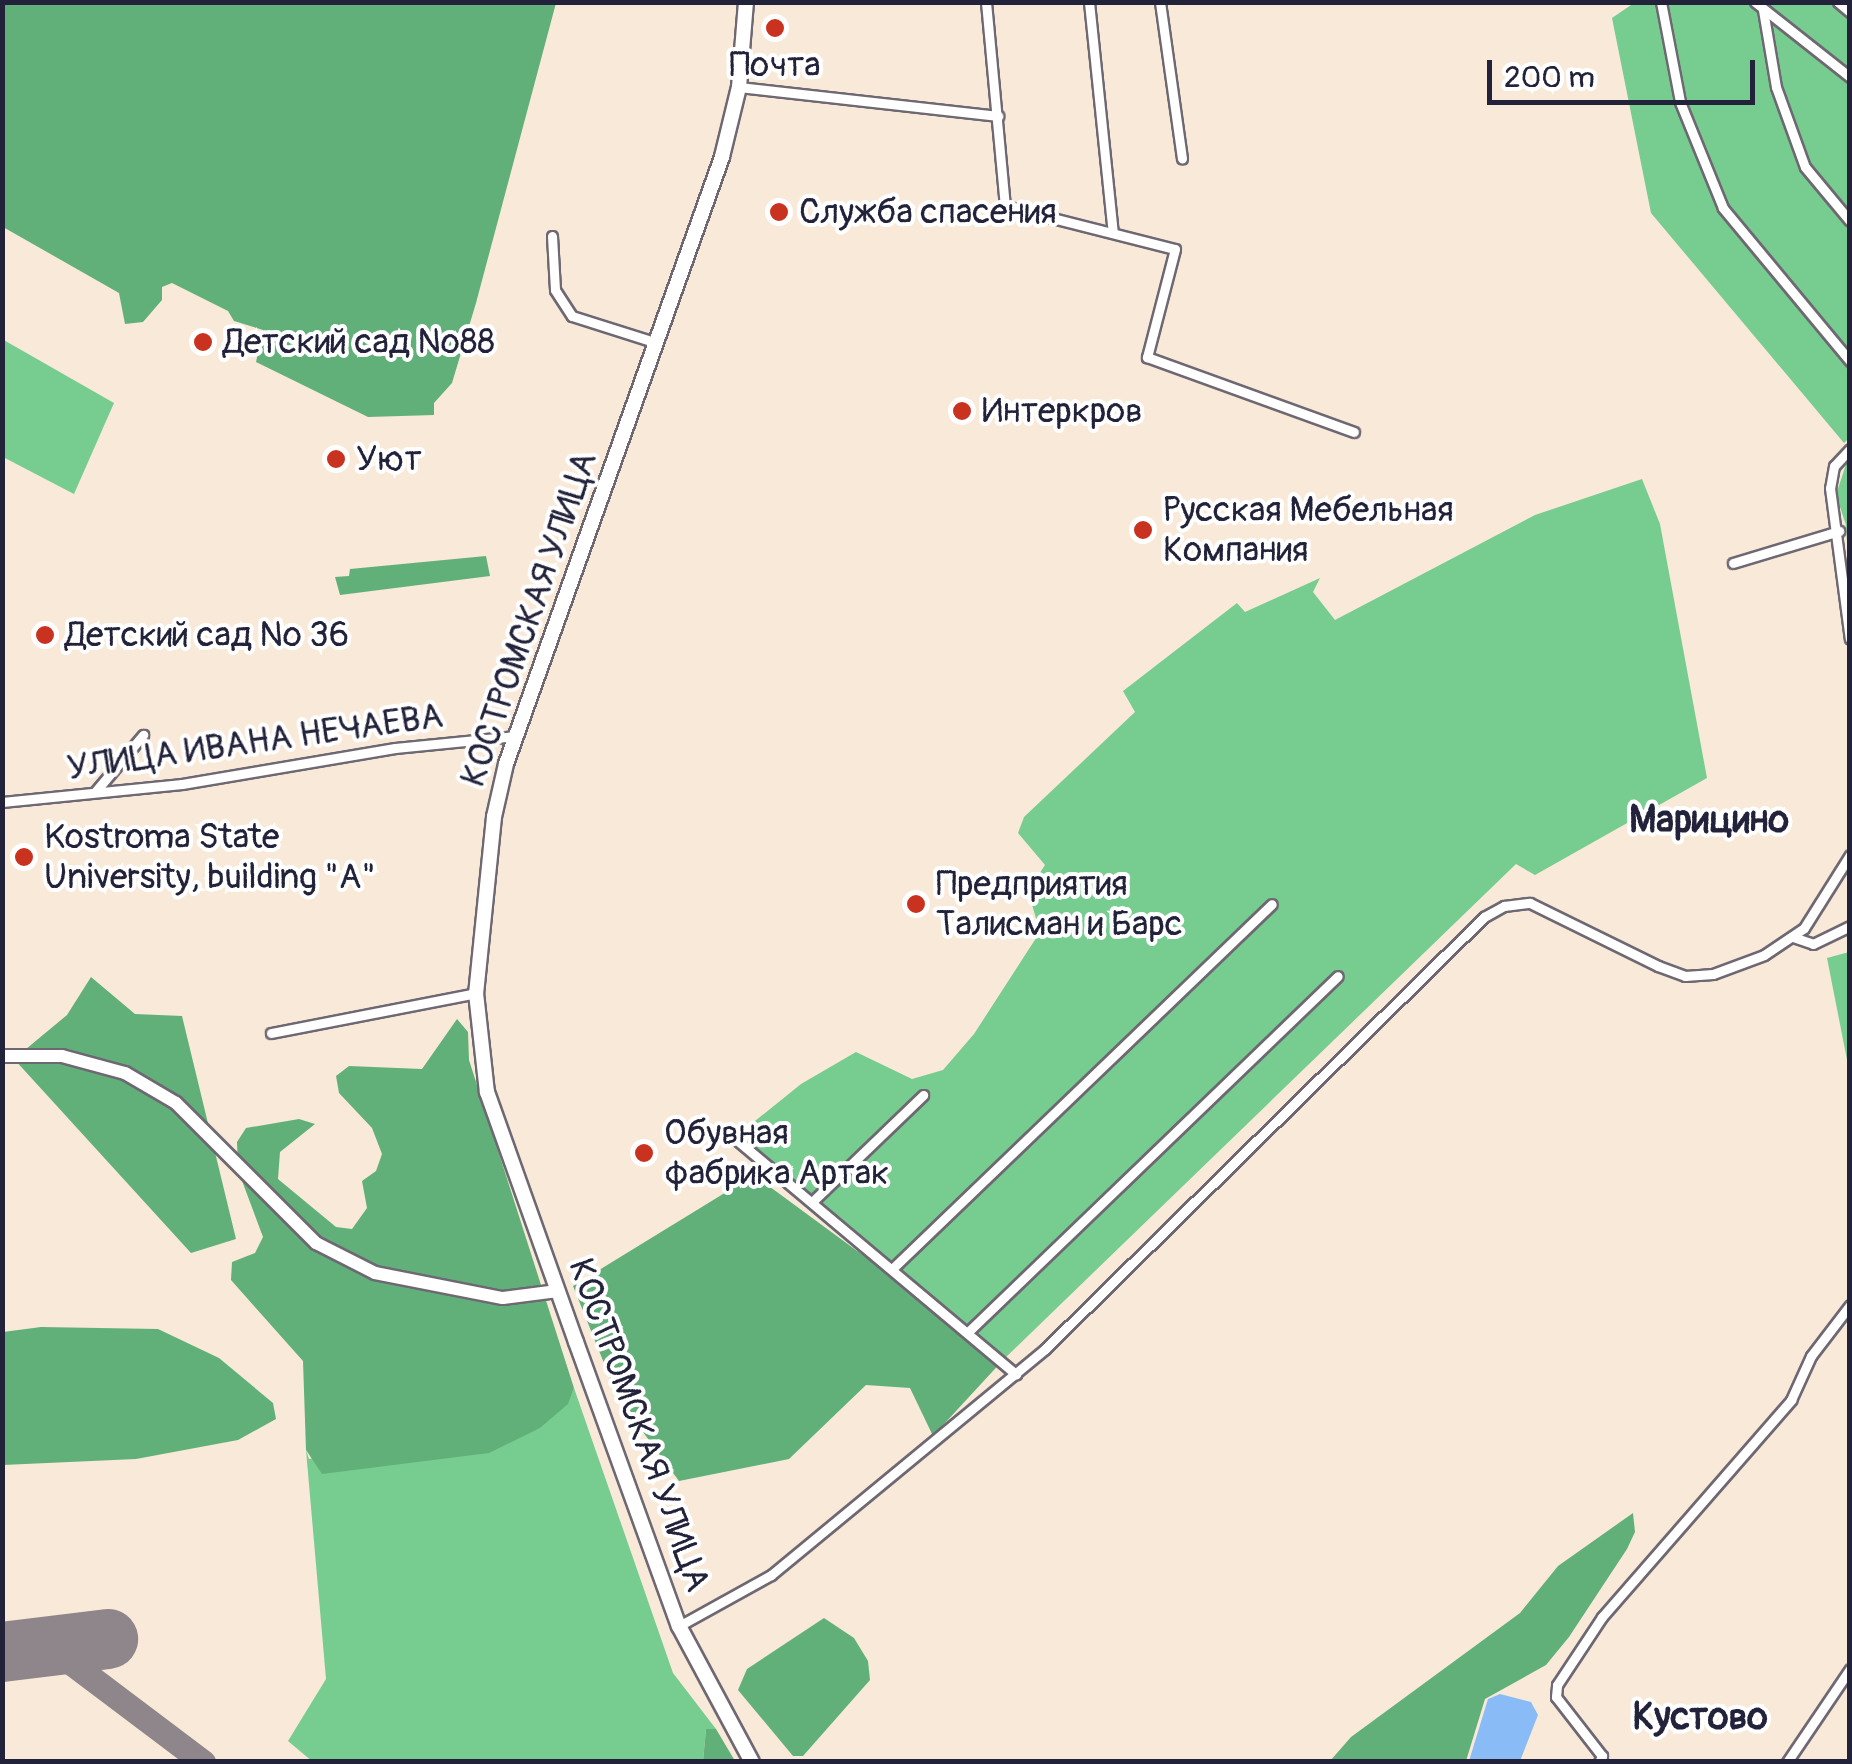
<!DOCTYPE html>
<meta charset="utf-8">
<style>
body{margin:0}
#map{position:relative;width:1852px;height:1764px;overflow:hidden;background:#f9e9d8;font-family:Pangolin,sans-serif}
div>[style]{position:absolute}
.green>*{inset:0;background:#77cc90}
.forest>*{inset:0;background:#61b07a}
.water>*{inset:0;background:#89bbf6}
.taxiway>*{height:25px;margin:-12.5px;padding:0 12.5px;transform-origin:12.5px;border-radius:12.5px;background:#8e868a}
.runway>*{height:60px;margin:-30px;padding:0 30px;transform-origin:30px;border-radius:30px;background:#8e868a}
.roads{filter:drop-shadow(2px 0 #6d6872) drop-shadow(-2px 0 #6d6872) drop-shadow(0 2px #6d6872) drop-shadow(0 -2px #6d6872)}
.minor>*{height:9px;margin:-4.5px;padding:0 4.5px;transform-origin:4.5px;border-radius:4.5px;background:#fff}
.secondary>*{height:12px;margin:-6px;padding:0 6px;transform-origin:6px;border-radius:6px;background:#fff}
.primary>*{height:14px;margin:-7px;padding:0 7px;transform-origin:7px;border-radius:7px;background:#fff}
.dots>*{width:28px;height:28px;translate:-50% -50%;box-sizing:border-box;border:5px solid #fff;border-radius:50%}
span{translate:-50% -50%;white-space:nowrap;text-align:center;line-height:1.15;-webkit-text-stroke:8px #fff;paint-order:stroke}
.poi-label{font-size:35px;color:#22223b}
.left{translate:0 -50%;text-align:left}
.street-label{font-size:35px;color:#22223b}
.neighbourhood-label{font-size:38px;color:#22223b;font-weight:700}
.frame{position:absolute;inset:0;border:5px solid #22223b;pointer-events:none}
.scale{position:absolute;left:1487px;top:60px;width:268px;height:45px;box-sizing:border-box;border:5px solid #22223b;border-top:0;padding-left:12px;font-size:30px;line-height:35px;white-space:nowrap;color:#22223b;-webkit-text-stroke:8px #fff;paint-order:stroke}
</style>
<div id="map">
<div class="green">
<div style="clip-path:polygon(1830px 2px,1849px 18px,1850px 437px,1844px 443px,1651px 213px,1612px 18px,1634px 3px)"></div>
<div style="clip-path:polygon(2px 339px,114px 403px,74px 494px,3px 457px)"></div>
<div style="clip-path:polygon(1849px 455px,1849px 579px,1846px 525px,1836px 495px)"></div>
<div style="clip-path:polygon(1642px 479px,1660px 524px,1707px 778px,1535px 875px,1516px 864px,1004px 1359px,734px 1138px,801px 1084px,856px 1052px,912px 1079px,943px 1070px,974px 1034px,1040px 932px,1028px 891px,1045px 865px,1018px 833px,1024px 817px,1135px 712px,1123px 691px,1237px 603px,1245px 612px,1320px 578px,1313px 592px,1335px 620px,1535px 515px)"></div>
<div style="clip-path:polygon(1849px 952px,1850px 952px,1849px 1070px,1827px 958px)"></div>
<div style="clip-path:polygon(574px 1388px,673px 1673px,716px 1729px,706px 1729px,703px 1761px,313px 1762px,288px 1741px,326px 1679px,306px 1450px,309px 1459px,567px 1404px)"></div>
</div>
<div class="forest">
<div style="clip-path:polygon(3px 2px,556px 3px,476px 303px,452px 383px,434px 403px,434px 415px,368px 417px,256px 362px,263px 330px,234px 321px,228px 311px,172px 283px,162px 287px,162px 300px,143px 322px,125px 324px,119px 293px,3px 227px)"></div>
<div style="clip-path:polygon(486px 556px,490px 576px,340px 595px,335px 577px,349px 576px,350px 569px)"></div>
<div style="clip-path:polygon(91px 977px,135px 1014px,182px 1016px,236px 1239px,191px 1253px,14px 1059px,67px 1015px)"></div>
<div style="clip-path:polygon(457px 1019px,468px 1032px,469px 1060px,574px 1388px,568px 1404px,540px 1428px,489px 1453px,322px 1474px,306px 1450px,303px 1361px,231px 1280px,232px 1262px,255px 1253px,263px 1237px,238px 1170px,237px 1142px,246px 1128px,299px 1119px,315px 1124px,280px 1152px,278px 1179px,336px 1227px,352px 1229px,367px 1208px,362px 1181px,376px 1171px,382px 1154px,372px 1128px,339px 1093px,336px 1076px,349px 1066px,422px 1069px)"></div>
<div style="clip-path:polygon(754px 1175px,1004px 1359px,933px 1436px,910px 1388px,866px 1385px,789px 1459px,679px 1481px,618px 1398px,573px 1286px)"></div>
<div style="clip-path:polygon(41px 1327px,158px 1329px,219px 1358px,273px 1403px,276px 1419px,238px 1440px,136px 1459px,3px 1465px,3px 1332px)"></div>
<div style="clip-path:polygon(1633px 1513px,1635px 1532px,1627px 1549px,1569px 1637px,1546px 1665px,1485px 1699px,1466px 1761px,1330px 1761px,1351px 1737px,1520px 1613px,1558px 1566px)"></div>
<div style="clip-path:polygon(824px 1618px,854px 1638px,868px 1661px,870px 1680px,803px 1756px,793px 1756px,738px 1690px,747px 1669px)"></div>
<div style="clip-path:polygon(706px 1729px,716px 1729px,735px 1761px,703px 1761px)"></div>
</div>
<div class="water">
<div style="clip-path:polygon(1500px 1694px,1531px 1702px,1538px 1715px,1520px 1761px,1469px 1761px,1488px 1699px)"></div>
</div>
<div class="taxiway">
<div style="left:49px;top:1646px;width:193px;rotate:37deg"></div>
</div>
<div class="runway">
<div style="left:2px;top:1652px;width:107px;rotate:-7deg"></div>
</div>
<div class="roads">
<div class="minor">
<div style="left:986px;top:2px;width:205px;rotate:84.7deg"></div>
<div style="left:1005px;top:206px;width:175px;rotate:14.2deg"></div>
<div style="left:1175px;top:249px;width:112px;rotate:104.5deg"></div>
<div style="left:1147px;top:357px;width:220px;rotate:19.9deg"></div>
<div style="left:1089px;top:2px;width:232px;rotate:84.1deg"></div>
<div style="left:1160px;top:2px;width:158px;rotate:82deg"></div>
<div style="left:1661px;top:2px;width:102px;rotate:79.2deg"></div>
<div style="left:1680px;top:102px;width:114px;rotate:67.9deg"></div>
<div style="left:1723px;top:208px;width:199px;rotate:50.3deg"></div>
<div style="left:1755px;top:2px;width:121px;rotate:38.3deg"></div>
<div style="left:1838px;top:2px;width:16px;rotate:40deg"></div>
<div style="left:1763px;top:10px;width:78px;rotate:80.4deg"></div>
<div style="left:1776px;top:87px;width:85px;rotate:70.1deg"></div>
<div style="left:1805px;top:167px;width:70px;rotate:50.2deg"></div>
<div style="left:739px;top:87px;width:261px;rotate:6.4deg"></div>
<div style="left:552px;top:236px;width:54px;rotate:86.8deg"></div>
<div style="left:555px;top:290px;width:31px;rotate:57deg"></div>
<div style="left:572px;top:316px;width:89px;rotate:17.6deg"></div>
<div style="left:1850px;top:449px;width:23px;rotate:133deg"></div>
<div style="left:1834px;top:466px;width:22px;rotate:100deg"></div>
<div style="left:1830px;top:488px;width:152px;rotate:82.5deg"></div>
<div style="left:1733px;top:563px;width:111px;rotate:-16.8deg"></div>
<div style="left:95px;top:792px;width:75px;rotate:-49.9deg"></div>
<div style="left:2px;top:802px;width:181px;rotate:-5.7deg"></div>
<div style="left:182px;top:784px;width:216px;rotate:-9.6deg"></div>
<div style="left:395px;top:748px;width:121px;rotate:-5.7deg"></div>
<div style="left:1793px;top:937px;width:21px;rotate:19deg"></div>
<div style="left:1813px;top:944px;width:41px;rotate:-25.9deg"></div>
<div style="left:271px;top:1033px;width:209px;rotate:-11deg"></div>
<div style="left:732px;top:1136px;width:371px;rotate:40deg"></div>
<div style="left:813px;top:1201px;width:153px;rotate:-43.9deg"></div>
<div style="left:893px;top:1268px;width:525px;rotate:-43.84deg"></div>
<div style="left:968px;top:1332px;width:513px;rotate:-43.9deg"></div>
<div style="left:679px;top:1626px;width:105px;rotate:-29deg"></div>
<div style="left:771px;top:1575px;width:355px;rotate:-39.5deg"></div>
<div style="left:1045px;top:1349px;width:616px;rotate:-44.54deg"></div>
<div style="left:1484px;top:917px;width:23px;rotate:-29deg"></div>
<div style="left:1504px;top:906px;width:26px;rotate:-7deg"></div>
<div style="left:1530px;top:903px;width:143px;rotate:26.2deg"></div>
<div style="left:1658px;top:966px;width:29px;rotate:20deg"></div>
<div style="left:1685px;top:976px;width:28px;rotate:-4deg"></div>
<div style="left:1713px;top:974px;width:54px;rotate:-20.4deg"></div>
<div style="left:1764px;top:955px;width:48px;rotate:-34deg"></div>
<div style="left:1804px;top:928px;width:86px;rotate:-57.8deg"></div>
<div style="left:1599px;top:1762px;width:7px;rotate:-63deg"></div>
<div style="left:1602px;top:1756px;width:75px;rotate:-127.9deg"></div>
<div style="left:1556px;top:1697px;width:12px;rotate:-85deg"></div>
<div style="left:1557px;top:1685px;width:82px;rotate:-56.5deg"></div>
<div style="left:1602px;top:1617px;width:288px;rotate:-48.9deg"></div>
<div style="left:1791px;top:1400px;width:48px;rotate:-65.6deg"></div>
<div style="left:1811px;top:1356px;width:64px;rotate:-52.6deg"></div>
<div style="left:1787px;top:1762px;width:112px;rotate:-55.9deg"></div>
</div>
<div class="secondary">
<div style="left:2px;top:1056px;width:60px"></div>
<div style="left:62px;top:1056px;width:65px;rotate:15.1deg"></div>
<div style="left:125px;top:1073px;width:59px;rotate:30.5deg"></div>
<div style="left:176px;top:1103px;width:198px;rotate:45deg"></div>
<div style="left:316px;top:1243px;width:66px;rotate:27deg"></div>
<div style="left:375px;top:1273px;width:130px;rotate:11.1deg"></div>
<div style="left:503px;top:1298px;width:55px;rotate:-7.3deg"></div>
</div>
<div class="primary">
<div style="left:746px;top:2px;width:85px;rotate:94.7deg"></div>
<div style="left:739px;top:87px;width:72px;rotate:103.7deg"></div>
<div style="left:722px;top:157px;width:644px;rotate:109.59deg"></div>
<div style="left:506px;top:764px;width:54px;rotate:102.8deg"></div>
<div style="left:494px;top:817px;width:177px;rotate:95.8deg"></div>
<div style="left:476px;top:993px;width:100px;rotate:83.7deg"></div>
<div style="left:487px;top:1092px;width:265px;rotate:70.4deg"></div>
<div style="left:576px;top:1342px;width:302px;rotate:70.1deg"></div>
<div style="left:679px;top:1626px;width:154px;rotate:61.8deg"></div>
</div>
</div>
<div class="dots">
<div style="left:775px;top:28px;background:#c8321e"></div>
<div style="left:779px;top:212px;background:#c8321e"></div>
<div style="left:203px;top:342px;background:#c8321e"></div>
<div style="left:962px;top:411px;background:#c8321e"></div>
<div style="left:336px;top:459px;background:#c8321e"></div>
<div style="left:1143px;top:530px;background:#c8321e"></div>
<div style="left:45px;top:635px;background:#c8321e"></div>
<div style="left:24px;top:857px;background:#c8321e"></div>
<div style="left:916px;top:904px;background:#c8321e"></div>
<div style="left:644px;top:1153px;background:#c8321e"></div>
</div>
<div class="poi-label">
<span style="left:775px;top:65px">Почта</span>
<span class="left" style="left:799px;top:212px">Служба спасения</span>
<span class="left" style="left:223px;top:342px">Детский сад №88</span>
<span class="left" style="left:982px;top:411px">Интеркров</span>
<span class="left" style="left:356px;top:459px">Уют</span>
<span class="left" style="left:1163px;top:530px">Русская Мебельная<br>Компания</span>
<span class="left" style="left:65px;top:635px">Детский сад № 36</span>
<span class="left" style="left:44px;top:857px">Kostroma State<br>University, building "A"</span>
<span class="left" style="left:936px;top:904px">Предприятия<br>Талисман и Барс</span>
<span class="left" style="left:664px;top:1153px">Обувная<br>фабрика Артак</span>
</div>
<div class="street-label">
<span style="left:529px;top:619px;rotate:-71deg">КОСТРОМСКАЯ УЛИЦА</span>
<span style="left:255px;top:742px;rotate:-8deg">УЛИЦА ИВАНА НЕЧАЕВА</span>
<span style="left:639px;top:1425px;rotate:70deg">КОСТРОМСКАЯ УЛИЦА</span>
</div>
<div class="neighbourhood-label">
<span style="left:1709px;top:821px">Марицино</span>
<span style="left:1700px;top:1718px">Кустово</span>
</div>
<div class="frame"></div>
<div class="scale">200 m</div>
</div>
